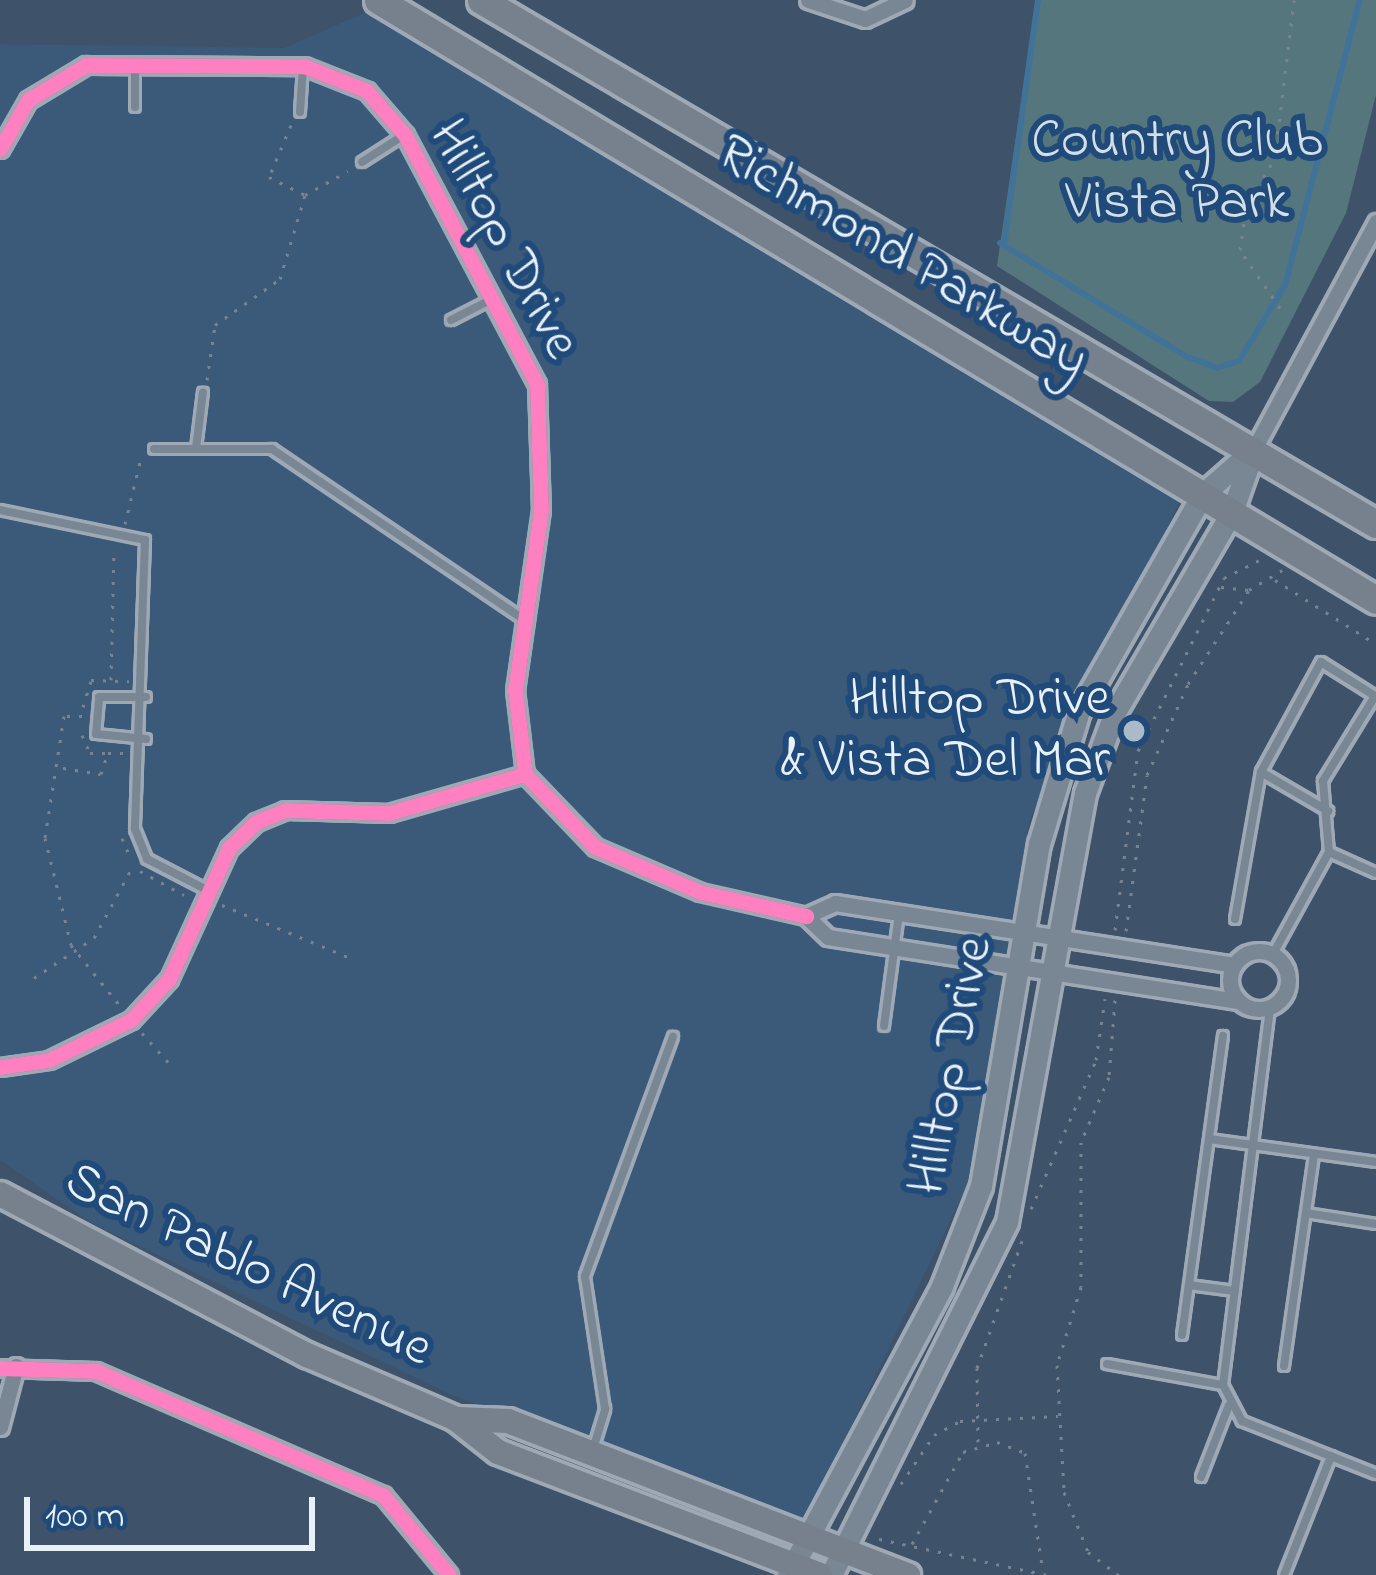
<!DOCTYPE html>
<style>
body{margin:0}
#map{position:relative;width:1376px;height:1575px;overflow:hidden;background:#3e5269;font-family:"Indie Flower",sans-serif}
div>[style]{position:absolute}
.built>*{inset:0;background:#3b5979}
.green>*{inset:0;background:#56767e}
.stream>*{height:6px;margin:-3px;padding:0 3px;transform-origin:3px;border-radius:3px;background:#417399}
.path>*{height:3px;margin-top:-1.5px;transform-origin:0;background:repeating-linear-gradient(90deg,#798491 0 3px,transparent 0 12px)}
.roads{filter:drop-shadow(3px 0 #9ea9b5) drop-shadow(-3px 0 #9ea9b5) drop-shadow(0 3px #9ea9b5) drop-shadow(0 -3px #9ea9b5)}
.service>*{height:8px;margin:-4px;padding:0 4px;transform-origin:4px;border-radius:4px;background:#798694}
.minor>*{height:15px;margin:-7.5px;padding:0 7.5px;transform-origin:7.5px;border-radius:7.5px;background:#798694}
.minor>.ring{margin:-7.5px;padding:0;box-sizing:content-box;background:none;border:15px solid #798694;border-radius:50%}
.secondary>*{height:21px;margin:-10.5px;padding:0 10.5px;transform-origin:10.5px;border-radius:10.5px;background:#798694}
.primary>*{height:24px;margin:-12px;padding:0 12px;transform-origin:12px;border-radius:12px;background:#76818d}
.trunk>*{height:27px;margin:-13.5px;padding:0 13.5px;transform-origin:13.5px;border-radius:13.5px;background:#76818d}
.cycleway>*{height:15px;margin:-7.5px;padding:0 7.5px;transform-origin:7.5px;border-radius:7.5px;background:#ff80c0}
.dots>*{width:33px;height:33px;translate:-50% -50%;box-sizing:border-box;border:6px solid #1f4a7a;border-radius:50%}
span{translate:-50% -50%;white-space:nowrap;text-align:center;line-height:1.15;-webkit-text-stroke:12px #1f4a7a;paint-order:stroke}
.park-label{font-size:54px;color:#d3dfe6}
.street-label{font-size:54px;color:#e8f1f8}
.poi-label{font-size:54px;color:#e8f1f8}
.right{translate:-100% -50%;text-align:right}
.scale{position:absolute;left:24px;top:1497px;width:291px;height:54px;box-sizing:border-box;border:6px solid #e8f1f8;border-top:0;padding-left:15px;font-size:36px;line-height:42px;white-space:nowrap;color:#e8f1f8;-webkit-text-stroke:9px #1f4a7a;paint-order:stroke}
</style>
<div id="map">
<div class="built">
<div style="clip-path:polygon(373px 9px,1180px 501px,1029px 822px,970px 1179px,805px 1523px,452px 1395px,93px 1224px,0 1160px,0 44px,284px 48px)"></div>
</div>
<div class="green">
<div style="clip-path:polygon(1036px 0,1376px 0,1376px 95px,1346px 213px,1260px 382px,1233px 402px,1209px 401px,997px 266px)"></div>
</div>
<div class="stream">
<div style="left:1000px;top:243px;width:218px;rotate:31.3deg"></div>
<div style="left:1186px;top:356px;width:33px;rotate:21deg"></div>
<div style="left:1217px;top:368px;width:23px;rotate:-18deg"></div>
<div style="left:1239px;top:361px;width:89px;rotate:-58.8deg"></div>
<div style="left:1285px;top:285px;width:295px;rotate:-75.3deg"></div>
<div style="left:1004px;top:245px;width:247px;rotate:-82.1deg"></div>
</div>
<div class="path">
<div style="left:291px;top:125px;width:56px;rotate:112.9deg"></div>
<div style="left:269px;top:177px;width:40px;rotate:26.6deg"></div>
<div style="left:305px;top:195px;width:49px;rotate:-29.2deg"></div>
<div style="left:1280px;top:308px;width:70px;rotate:-124.6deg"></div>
<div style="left:1240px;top:250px;width:41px;rotate:-81.7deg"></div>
<div style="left:1246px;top:209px;width:60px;rotate:-60.9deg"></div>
<div style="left:1275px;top:157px;width:158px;rotate:-83.1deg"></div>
<div style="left:207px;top:380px;width:56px;rotate:-81.7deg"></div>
<div style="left:215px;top:325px;width:80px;rotate:-35.3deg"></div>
<div style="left:280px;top:279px;width:88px;rotate:-73.4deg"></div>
<div style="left:125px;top:524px;width:68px;rotate:-76.4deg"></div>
<div style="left:1275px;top:580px;width:120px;rotate:32.4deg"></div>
<div style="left:1221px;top:587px;width:28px;rotate:6deg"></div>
<div style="left:1249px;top:590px;width:39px;rotate:-31deg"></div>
<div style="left:111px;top:680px;width:131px;rotate:-88.7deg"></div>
<div style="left:83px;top:707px;width:28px;rotate:-73deg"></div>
<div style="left:91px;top:680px;width:38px;rotate:2deg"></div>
<div style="left:82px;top:716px;width:18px;rotate:180deg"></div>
<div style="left:64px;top:716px;width:123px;rotate:98.9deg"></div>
<div style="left:45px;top:838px;width:110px;rotate:76.3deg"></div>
<div style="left:71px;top:945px;width:80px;rotate:51.1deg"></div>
<div style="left:82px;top:735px;width:20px;rotate:66deg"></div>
<div style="left:90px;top:753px;width:16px"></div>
<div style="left:63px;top:768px;width:38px;rotate:9deg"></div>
<div style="left:101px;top:774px;width:22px;rotate:-72deg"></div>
<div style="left:108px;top:753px;width:16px"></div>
<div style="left:122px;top:838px;width:21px;rotate:67deg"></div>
<div style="left:140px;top:871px;width:50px;rotate:28.6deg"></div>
<div style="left:222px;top:905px;width:136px;rotate:22.4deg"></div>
<div style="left:1115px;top:930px;width:180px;rotate:-82.7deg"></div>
<div style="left:1138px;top:751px;width:193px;rotate:-63.6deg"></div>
<div style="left:1224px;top:578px;width:39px;rotate:-27deg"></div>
<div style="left:1126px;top:931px;width:157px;rotate:-82.3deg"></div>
<div style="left:1147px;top:775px;width:100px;rotate:-65.7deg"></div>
<div style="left:1188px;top:684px;width:112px;rotate:-57deg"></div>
<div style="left:34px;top:978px;width:72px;rotate:-33.7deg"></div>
<div style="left:94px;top:938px;width:84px;rotate:-61.6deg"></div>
<div style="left:1115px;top:1000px;width:77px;rotate:94.5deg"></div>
<div style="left:1109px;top:1077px;width:71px;rotate:113.3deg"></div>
<div style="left:1081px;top:1142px;width:145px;rotate:90deg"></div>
<div style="left:1081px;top:1287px;width:82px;rotate:107.1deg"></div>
<div style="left:1057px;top:1365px;width:127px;rotate:86.8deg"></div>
<div style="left:1064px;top:1492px;width:65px;rotate:68.2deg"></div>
<div style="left:1088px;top:1552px;width:38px;rotate:37deg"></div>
<div style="left:142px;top:1033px;width:40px;rotate:48deg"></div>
<div style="left:1031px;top:1209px;width:163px;rotate:-66.4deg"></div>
<div style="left:1096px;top:1060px;width:62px;rotate:-81.6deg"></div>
<div style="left:978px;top:1442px;width:74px;rotate:-90.8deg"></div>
<div style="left:977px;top:1368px;width:135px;rotate:-70.5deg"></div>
<div style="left:901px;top:1484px;width:59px;rotate:-56deg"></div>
<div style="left:934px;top:1435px;width:30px;rotate:-28deg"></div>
<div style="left:960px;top:1421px;width:98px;rotate:-2.9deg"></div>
<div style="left:879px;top:1539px;width:172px;rotate:12.1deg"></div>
<div style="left:912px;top:1544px;width:105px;rotate:-61deg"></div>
<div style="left:963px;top:1452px;width:35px;rotate:-16deg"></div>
<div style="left:997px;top:1442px;width:30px;rotate:21deg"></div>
<div style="left:1025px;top:1453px;width:120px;rotate:81.4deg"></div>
</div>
<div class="roads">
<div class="service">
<div style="left:135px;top:107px;width:40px;rotate:-90deg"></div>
<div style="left:300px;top:112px;width:45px;rotate:-86.2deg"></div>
<div style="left:362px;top:162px;width:50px;rotate:-32.7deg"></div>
<div style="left:451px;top:320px;width:46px;rotate:-27.1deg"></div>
<div style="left:196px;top:448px;width:56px;rotate:-82.9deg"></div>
<div style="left:154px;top:449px;width:118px"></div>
<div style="left:272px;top:449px;width:303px;rotate:34.1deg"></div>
<div style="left:0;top:510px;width:148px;rotate:11.7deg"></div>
<div style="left:145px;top:540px;width:289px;rotate:92deg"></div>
<div style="left:135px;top:829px;width:32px;rotate:68deg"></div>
<div style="left:147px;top:859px;width:70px;rotate:27.3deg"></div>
<div style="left:146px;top:739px;width:50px;rotate:-174.3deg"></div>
<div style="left:96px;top:734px;width:37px;rotate:-85deg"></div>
<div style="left:99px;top:697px;width:47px"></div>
<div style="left:1261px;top:772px;width:78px;rotate:30.2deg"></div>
<div style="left:1329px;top:852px;width:51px;rotate:24.1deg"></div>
<div style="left:1235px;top:919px;width:149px;rotate:-80deg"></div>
<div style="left:1261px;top:772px;width:125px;rotate:-61.4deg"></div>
<div style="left:1321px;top:662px;width:64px;rotate:32.2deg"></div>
<div style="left:1375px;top:696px;width:100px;rotate:121.5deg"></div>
<div style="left:1323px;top:781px;width:71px;rotate:85.2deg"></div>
<div style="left:1329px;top:852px;width:116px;rotate:118.8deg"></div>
<div style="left:1270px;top:1008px;width:380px;rotate:97.1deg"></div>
<div style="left:1223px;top:1385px;width:41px;rotate:62.2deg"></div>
<div style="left:1242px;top:1421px;width:144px;rotate:21.6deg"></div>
<div style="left:884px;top:1026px;width:114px;rotate:-82.4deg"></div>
<div style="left:1209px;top:1139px;width:169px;rotate:7.8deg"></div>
<div style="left:1306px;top:1213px;width:71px;rotate:8.9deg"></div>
<div style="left:1189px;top:1285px;width:46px;rotate:7.4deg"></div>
<div style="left:1182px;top:1335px;width:302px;rotate:-82.2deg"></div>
<div style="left:1107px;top:1364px;width:118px;rotate:10.3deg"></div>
<div style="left:1284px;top:1366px;width:214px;rotate:-81.9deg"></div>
<div style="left:594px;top:1446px;width:39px;rotate:-73deg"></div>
<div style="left:605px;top:1409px;width:134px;rotate:-98.6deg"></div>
<div style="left:585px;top:1276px;width:255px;rotate:-69.8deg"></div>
<div style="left:1201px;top:1477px;width:77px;rotate:-68.7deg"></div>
<div style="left:1284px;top:1575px;width:128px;rotate:-68.4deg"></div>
</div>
<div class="minor">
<div style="left:808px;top:0;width:60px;rotate:18.4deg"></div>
<div style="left:865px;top:19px;width:44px;rotate:-25.4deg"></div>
<div style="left:0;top:149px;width:56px;rotate:-60.3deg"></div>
<div style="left:28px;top:100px;width:68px;rotate:-31.1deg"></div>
<div style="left:86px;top:65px;width:218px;rotate:0.3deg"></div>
<div style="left:304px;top:66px;width:68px;rotate:21.6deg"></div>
<div style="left:367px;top:91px;width:58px;rotate:49.2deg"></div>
<div style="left:405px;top:135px;width:282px;rotate:62.1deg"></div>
<div style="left:537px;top:384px;width:126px;rotate:88.2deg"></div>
<div style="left:541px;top:510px;width:182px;rotate:98.2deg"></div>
<div style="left:515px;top:690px;width:85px;rotate:83.2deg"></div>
<div style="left:525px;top:774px;width:101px;rotate:46.2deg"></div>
<div style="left:595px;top:847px;width:114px;rotate:23.2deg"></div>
<div style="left:700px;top:892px;width:109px;rotate:12.8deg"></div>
<div style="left:1254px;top:449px;width:258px;rotate:-61.7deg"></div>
<div style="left:806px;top:916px;width:30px;rotate:44deg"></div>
<div style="left:828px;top:937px;width:415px;rotate:8.9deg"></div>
<div style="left:806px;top:916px;width:32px;rotate:-24deg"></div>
<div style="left:835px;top:903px;width:404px;rotate:8.8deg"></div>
<div class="ring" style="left:1230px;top:951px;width:43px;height:43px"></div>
<div style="left:0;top:1067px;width:49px;rotate:-8.1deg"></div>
<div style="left:49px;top:1060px;width:91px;rotate:-26deg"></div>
<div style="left:131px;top:1020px;width:56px;rotate:-47.2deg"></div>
<div style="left:169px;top:979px;width:144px;rotate:-65.4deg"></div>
<div style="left:229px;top:848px;width:37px;rotate:-44deg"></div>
<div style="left:256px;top:822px;width:31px;rotate:-22deg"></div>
<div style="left:285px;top:810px;width:104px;rotate:1.7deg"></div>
<div style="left:389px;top:813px;width:141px;rotate:-16deg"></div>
<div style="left:0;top:1368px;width:96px;rotate:1.8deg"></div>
<div style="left:96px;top:1371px;width:313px;rotate:23.4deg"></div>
<div style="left:383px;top:1495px;width:104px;rotate:50.5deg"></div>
<div style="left:0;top:1427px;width:63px;rotate:-75.3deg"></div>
</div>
<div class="secondary">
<div style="left:788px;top:1575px;width:327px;rotate:-61.9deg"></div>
<div style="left:942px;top:1286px;width:107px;rotate:-68.7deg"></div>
<div style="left:981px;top:1186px;width:347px;rotate:-80.4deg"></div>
<div style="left:1039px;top:844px;width:139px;rotate:-73.3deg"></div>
<div style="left:1079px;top:711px;width:250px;rotate:-60.3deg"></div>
<div style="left:1203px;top:494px;width:68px;rotate:-41.4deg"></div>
<div style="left:831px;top:1575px;width:394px;rotate:-63.5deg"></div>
<div style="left:1007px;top:1222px;width:436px;rotate:-79.7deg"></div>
<div style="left:1085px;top:793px;width:86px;rotate:-69.7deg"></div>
<div style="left:1115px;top:712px;width:232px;rotate:-59.7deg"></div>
<div style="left:1232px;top:512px;width:60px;rotate:-70.7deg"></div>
</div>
<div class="primary">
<div style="left:0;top:1194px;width:347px;rotate:27.7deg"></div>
<div style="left:307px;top:1355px;width:162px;rotate:23.2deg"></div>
<div style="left:456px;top:1419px;width:53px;rotate:38.2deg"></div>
<div style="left:498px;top:1452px;width:345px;rotate:20.9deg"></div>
<div style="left:456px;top:1419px;width:52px;rotate:2.2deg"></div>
<div style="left:508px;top:1421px;width:429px;rotate:21.1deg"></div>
</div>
<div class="trunk">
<div style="left:378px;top:0;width:1164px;rotate:31.01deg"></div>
<div style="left:481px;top:0;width:1037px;rotate:30.35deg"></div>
</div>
</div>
<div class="cycleway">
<div style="left:0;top:149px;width:56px;rotate:-60.3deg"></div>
<div style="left:28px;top:100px;width:68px;rotate:-31.1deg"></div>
<div style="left:86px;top:65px;width:218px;rotate:0.3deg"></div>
<div style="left:304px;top:66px;width:68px;rotate:21.6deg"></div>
<div style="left:367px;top:91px;width:58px;rotate:49.2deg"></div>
<div style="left:405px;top:135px;width:282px;rotate:62.1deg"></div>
<div style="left:537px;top:384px;width:126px;rotate:88.2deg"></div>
<div style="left:541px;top:510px;width:182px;rotate:98.2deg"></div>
<div style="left:515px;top:690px;width:85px;rotate:83.2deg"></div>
<div style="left:525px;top:774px;width:101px;rotate:46.2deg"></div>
<div style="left:595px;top:847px;width:114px;rotate:23.2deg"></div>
<div style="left:700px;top:892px;width:109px;rotate:12.8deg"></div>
<div style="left:0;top:1067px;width:49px;rotate:-8.1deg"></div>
<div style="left:49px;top:1060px;width:91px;rotate:-26deg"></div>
<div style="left:131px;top:1020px;width:56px;rotate:-47.2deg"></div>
<div style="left:169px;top:979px;width:144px;rotate:-65.4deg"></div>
<div style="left:229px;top:848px;width:37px;rotate:-44deg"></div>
<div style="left:256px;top:822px;width:31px;rotate:-22deg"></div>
<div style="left:285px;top:810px;width:104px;rotate:1.7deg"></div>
<div style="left:389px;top:813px;width:141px;rotate:-16deg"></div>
<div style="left:0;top:1368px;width:96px;rotate:1.8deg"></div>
<div style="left:96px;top:1371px;width:313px;rotate:23.4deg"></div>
<div style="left:383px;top:1495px;width:104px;rotate:50.5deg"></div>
</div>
<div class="dots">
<div style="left:1134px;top:731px;background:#acb9c6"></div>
</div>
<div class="park-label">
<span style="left:1177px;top:173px">Country Club<br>Vista Park</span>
</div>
<div class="street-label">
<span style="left:503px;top:240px;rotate:62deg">Hilltop Drive</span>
<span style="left:902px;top:258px;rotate:31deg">Richmond Parkway</span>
<span style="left:952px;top:1066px;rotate:-79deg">Hilltop Drive</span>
<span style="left:248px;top:1266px;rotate:26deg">San Pablo Avenue</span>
</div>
<div class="poi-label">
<span class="right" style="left:1110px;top:731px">Hilltop Drive<br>&amp; Vista Del Mar</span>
</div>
<div class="scale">100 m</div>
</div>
